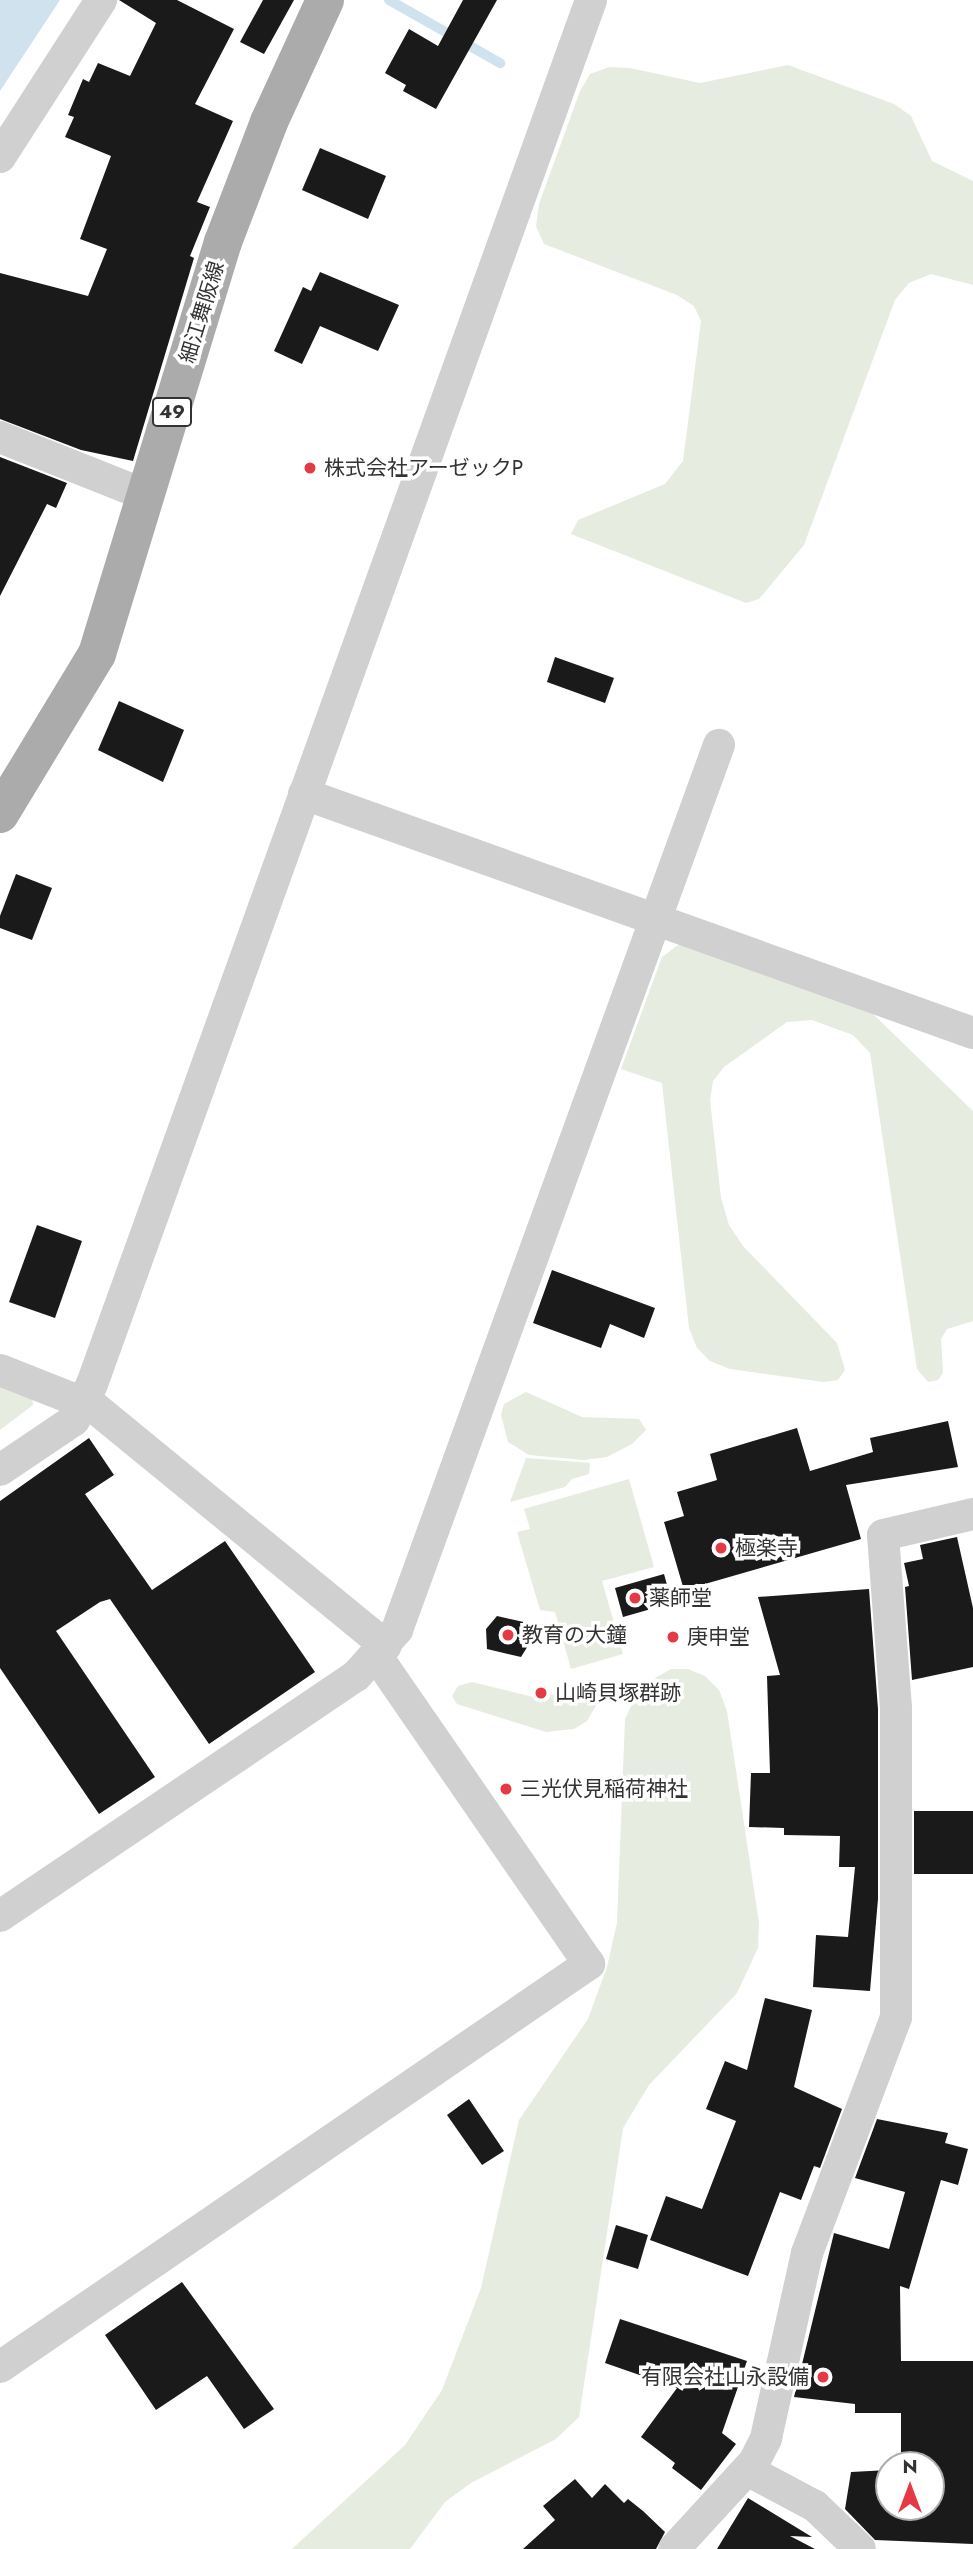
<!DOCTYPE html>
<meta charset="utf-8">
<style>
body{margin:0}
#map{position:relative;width:973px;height:2549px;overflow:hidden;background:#fff;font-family:Jost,"Noto Sans JP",sans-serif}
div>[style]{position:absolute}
.green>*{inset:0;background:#e6ecdf}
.water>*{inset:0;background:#cfe2ee}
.stream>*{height:10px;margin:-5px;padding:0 5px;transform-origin:5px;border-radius:5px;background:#cfe2ee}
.building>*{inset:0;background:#1a1a1a}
.street>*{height:32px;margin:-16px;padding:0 16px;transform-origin:16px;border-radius:16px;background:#d0d0d0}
.primary>*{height:38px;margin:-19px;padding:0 19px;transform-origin:19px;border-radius:19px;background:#ababab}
.dots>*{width:19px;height:19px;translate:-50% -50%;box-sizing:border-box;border:4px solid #fff;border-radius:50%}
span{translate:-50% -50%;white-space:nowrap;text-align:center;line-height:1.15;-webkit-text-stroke:7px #fff;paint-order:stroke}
.shield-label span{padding:2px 5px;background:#fff;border:2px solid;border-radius:5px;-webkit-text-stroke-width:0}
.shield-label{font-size:19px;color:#333;font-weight:700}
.street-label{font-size:21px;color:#333}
.poi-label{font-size:21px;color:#333}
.left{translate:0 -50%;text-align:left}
.right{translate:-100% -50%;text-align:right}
.north{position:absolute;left:875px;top:2451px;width:70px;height:70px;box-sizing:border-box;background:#fff;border:2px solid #adadad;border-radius:50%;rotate:0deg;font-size:19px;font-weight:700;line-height:28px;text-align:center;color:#333}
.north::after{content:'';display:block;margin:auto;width:24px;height:32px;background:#e63946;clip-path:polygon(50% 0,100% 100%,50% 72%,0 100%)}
</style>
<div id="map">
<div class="green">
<div style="clip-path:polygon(788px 65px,894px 104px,911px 116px,932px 161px,973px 181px,973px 285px,931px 274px,909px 283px,895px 300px,804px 545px,759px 599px,746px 603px,571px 534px,578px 520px,665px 484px,683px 461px,701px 321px,694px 306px,677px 295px,544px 244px,536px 226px,539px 204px,580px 91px,590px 74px,609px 67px,630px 68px,700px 83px)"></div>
<div style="clip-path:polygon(678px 945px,690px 946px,873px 1014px,973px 1111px,973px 1321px,947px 1329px,941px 1339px,943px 1373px,938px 1380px,928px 1382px,917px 1369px,870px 1053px,853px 1035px,812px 1020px,787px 1022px,724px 1067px,713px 1081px,710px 1100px,721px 1198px,729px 1225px,743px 1246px,837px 1343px,845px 1370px,838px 1380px,824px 1382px,730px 1369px,710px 1361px,697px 1348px,689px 1328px,662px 1083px,621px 1069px,662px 957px)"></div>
<div style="clip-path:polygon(0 1381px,32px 1396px,33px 1405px,0 1430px)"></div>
<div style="clip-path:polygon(526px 1392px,582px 1417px,639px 1419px,646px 1430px,632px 1444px,607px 1457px,584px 1460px,529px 1455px,508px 1442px,501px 1415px,504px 1404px)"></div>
<div style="clip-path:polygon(526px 1458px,590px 1463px,589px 1474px,572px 1479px,565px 1487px,510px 1502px)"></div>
<div style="clip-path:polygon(629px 1479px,654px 1567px,602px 1581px,623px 1654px,571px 1669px,555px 1612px,540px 1610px,517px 1532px,530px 1529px,524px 1509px)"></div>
<div style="clip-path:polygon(671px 1669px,688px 1669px,705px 1676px,719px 1690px,727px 1711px,759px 1923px,758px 1948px,737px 1993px,649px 2085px,623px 2128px,579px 2417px,556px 2439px,471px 2483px,445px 2502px,410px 2549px,292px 2549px,405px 2445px,442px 2390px,481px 2288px,519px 2120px,588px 2019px,607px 1967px,617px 1923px,625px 1719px,641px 1686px)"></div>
<div style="clip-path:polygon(472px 1682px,541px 1699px,580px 1685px,598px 1693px,598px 1702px,587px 1721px,574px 1729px,546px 1732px,457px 1704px,452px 1696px,458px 1686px)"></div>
</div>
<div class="water">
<div style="clip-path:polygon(0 0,60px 0,0 91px)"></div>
</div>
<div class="stream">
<div style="left:389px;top:0;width:128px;rotate:29.6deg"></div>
</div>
<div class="building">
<div style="clip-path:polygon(119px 0,177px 0,234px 29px,195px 104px,233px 121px,197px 202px,210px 207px,190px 256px,194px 258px,133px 461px,81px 450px,0 419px,0 273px,88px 296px,107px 249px,80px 239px,111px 156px,65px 137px,74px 117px,68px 115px,83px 79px,89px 82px,98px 63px,130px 76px,156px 23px)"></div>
<div style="clip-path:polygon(263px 0,294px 0,264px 54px,240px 42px)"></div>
<div style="clip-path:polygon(463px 0,497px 0,436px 109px,403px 91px,406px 85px,385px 73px,409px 29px,438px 46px)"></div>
<div style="clip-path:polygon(320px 148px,386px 176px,368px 219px,302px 190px)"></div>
<div style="clip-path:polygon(320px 272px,399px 305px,378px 351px,320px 326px,302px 364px,274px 351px,303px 287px,311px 291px)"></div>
<div style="clip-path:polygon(0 457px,67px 483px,56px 508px,47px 504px,0 596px)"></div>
<div style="clip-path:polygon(555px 657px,614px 678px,605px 703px,547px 682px)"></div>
<div style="clip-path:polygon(119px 701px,184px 730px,163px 782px,98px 750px)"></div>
<div style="clip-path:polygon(16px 874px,52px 888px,32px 940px,0 928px,0 916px)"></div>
<div style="clip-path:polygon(37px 1225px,82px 1241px,55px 1318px,9px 1302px)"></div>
<div style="clip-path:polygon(552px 1270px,655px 1308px,644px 1338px,610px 1324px,601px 1348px,533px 1323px)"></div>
<div style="clip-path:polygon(948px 1421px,958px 1467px,846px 1485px,861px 1539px,684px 1590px,664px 1522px,684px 1516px,677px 1492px,717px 1480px,710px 1454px,797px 1428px,810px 1471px,873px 1452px,870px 1438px)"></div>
<div style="clip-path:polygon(89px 1438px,114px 1475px,85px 1494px,152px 1590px,225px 1541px,315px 1672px,209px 1744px,110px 1599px,100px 1602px,56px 1631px,155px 1777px,99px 1814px,0 1668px,0 1501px)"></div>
<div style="clip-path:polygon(957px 1537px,973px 1608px,973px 1667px,912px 1680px,905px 1587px,909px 1586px,904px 1563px,923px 1559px,920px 1545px)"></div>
<div style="clip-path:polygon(664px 1574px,672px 1603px,623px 1617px,615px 1588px)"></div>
<div style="clip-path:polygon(869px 1589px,878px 1709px,878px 1899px,870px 1991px,813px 1987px,816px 1935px,848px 1937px,855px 1867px,839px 1867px,840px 1836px,784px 1835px,784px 1828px,749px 1827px,751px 1773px,770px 1773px,767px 1676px,780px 1675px,758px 1597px)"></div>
<div style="clip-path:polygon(497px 1616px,528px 1623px,531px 1641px,521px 1657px,487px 1649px,486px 1629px)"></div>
<div style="clip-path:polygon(914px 1811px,973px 1811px,973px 1874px,914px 1874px)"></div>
<div style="clip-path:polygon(765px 1998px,812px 2010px,794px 2087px,842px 2109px,820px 2168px,814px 2166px,801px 2200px,780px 2192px,748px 2276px,650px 2240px,666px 2196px,702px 2209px,736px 2121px,706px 2109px,725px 2061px,747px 2070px)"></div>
<div style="clip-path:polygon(469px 2099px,504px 2151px,482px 2165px,447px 2115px)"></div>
<div style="clip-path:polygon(877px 2119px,948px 2133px,945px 2143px,968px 2149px,958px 2185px,941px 2180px,909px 2289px,900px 2286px,901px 2361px,973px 2361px,973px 2544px,875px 2540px,845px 2509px,851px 2472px,889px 2470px,889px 2507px,931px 2507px,931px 2465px,901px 2465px,901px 2413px,855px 2413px,855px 2404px,794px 2397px,834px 2233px,889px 2249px,905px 2192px,855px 2178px)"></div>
<div style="clip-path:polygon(616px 2225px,648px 2235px,638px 2269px,606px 2259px)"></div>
<div style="clip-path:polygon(182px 2282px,274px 2409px,244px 2429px,207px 2376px,156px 2410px,105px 2335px)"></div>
<div style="clip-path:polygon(620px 2319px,747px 2361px,722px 2433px,736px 2444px,701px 2490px,672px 2468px,675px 2463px,641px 2437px,677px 2388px,605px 2363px)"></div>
<div style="clip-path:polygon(575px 2479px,592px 2498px,605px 2484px,624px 2503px,628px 2499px,643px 2511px,665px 2532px,656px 2549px,523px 2549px,555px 2520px,543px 2506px)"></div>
<div style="clip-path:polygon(748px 2498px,812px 2537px,790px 2536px,815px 2549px,717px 2549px)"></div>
</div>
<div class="street">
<div style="left:0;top:157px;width:187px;rotate:-57.2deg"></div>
<div style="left:0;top:437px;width:159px;rotate:21.7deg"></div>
<div style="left:304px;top:794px;width:710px;rotate:19.66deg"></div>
<div style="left:0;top:1370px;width:101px;rotate:21.5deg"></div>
<div style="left:94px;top:1407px;width:377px;rotate:39.3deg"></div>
<div style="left:0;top:1470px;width:89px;rotate:-34deg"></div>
<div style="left:74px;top:1420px;width:40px;rotate:-63.4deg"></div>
<div style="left:92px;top:1384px;width:1471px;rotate:-70.17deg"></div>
<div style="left:0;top:1916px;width:429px;rotate:-34deg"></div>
<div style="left:356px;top:1676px;width:62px;rotate:-48.3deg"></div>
<div style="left:397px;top:1630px;width:942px;rotate:-70.01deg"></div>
<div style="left:0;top:2367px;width:714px;rotate:-34.38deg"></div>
<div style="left:589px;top:1964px;width:373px;rotate:-124.6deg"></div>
<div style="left:747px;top:2470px;width:77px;rotate:27.9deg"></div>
<div style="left:815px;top:2506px;width:62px;rotate:43.7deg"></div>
<div style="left:674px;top:2549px;width:118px;rotate:-47.4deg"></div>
<div style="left:754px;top:2462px;width:27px;rotate:-63deg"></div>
<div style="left:766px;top:2438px;width:189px;rotate:-77.5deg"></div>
<div style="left:807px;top:2253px;width:252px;rotate:-69.3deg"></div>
<div style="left:896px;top:2017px;width:309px;rotate:-90deg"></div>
<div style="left:896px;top:1708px;width:173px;rotate:-94.3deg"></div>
<div style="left:883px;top:1535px;width:92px;rotate:-13.1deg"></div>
</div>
<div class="primary">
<div style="left:0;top:814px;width:187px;rotate:-58.8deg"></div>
<div style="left:97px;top:654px;width:431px;rotate:-73deg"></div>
<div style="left:223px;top:242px;width:129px;rotate:-69deg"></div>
<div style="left:269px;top:122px;width:134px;rotate:-65.3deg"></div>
</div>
<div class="dots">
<div style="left:310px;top:468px;background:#e63946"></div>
<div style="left:721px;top:1548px;background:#e63946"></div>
<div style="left:635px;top:1598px;background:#e63946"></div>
<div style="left:508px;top:1635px;background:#e63946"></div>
<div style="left:673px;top:1637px;background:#e63946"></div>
<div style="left:541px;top:1693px;background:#e63946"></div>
<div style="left:506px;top:1789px;background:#e63946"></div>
<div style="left:823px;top:2377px;background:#e63946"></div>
</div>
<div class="shield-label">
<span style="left:172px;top:412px">49</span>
</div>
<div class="street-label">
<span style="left:202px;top:312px;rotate:-73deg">細江舞阪線</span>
</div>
<div class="poi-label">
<span class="left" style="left:324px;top:468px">株式会社アーゼックP</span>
<span class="left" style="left:735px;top:1548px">極楽寺</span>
<span class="left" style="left:649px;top:1598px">薬師堂</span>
<span class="left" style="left:522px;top:1635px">教育の大鐘</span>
<span class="left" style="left:687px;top:1637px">庚申堂</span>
<span class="left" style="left:555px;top:1693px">山崎貝塚群跡</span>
<span class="left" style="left:520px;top:1789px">三光伏見稲荷神社</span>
<span class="right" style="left:809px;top:2377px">有限会社山永設備</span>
</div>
<div class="north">N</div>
</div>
